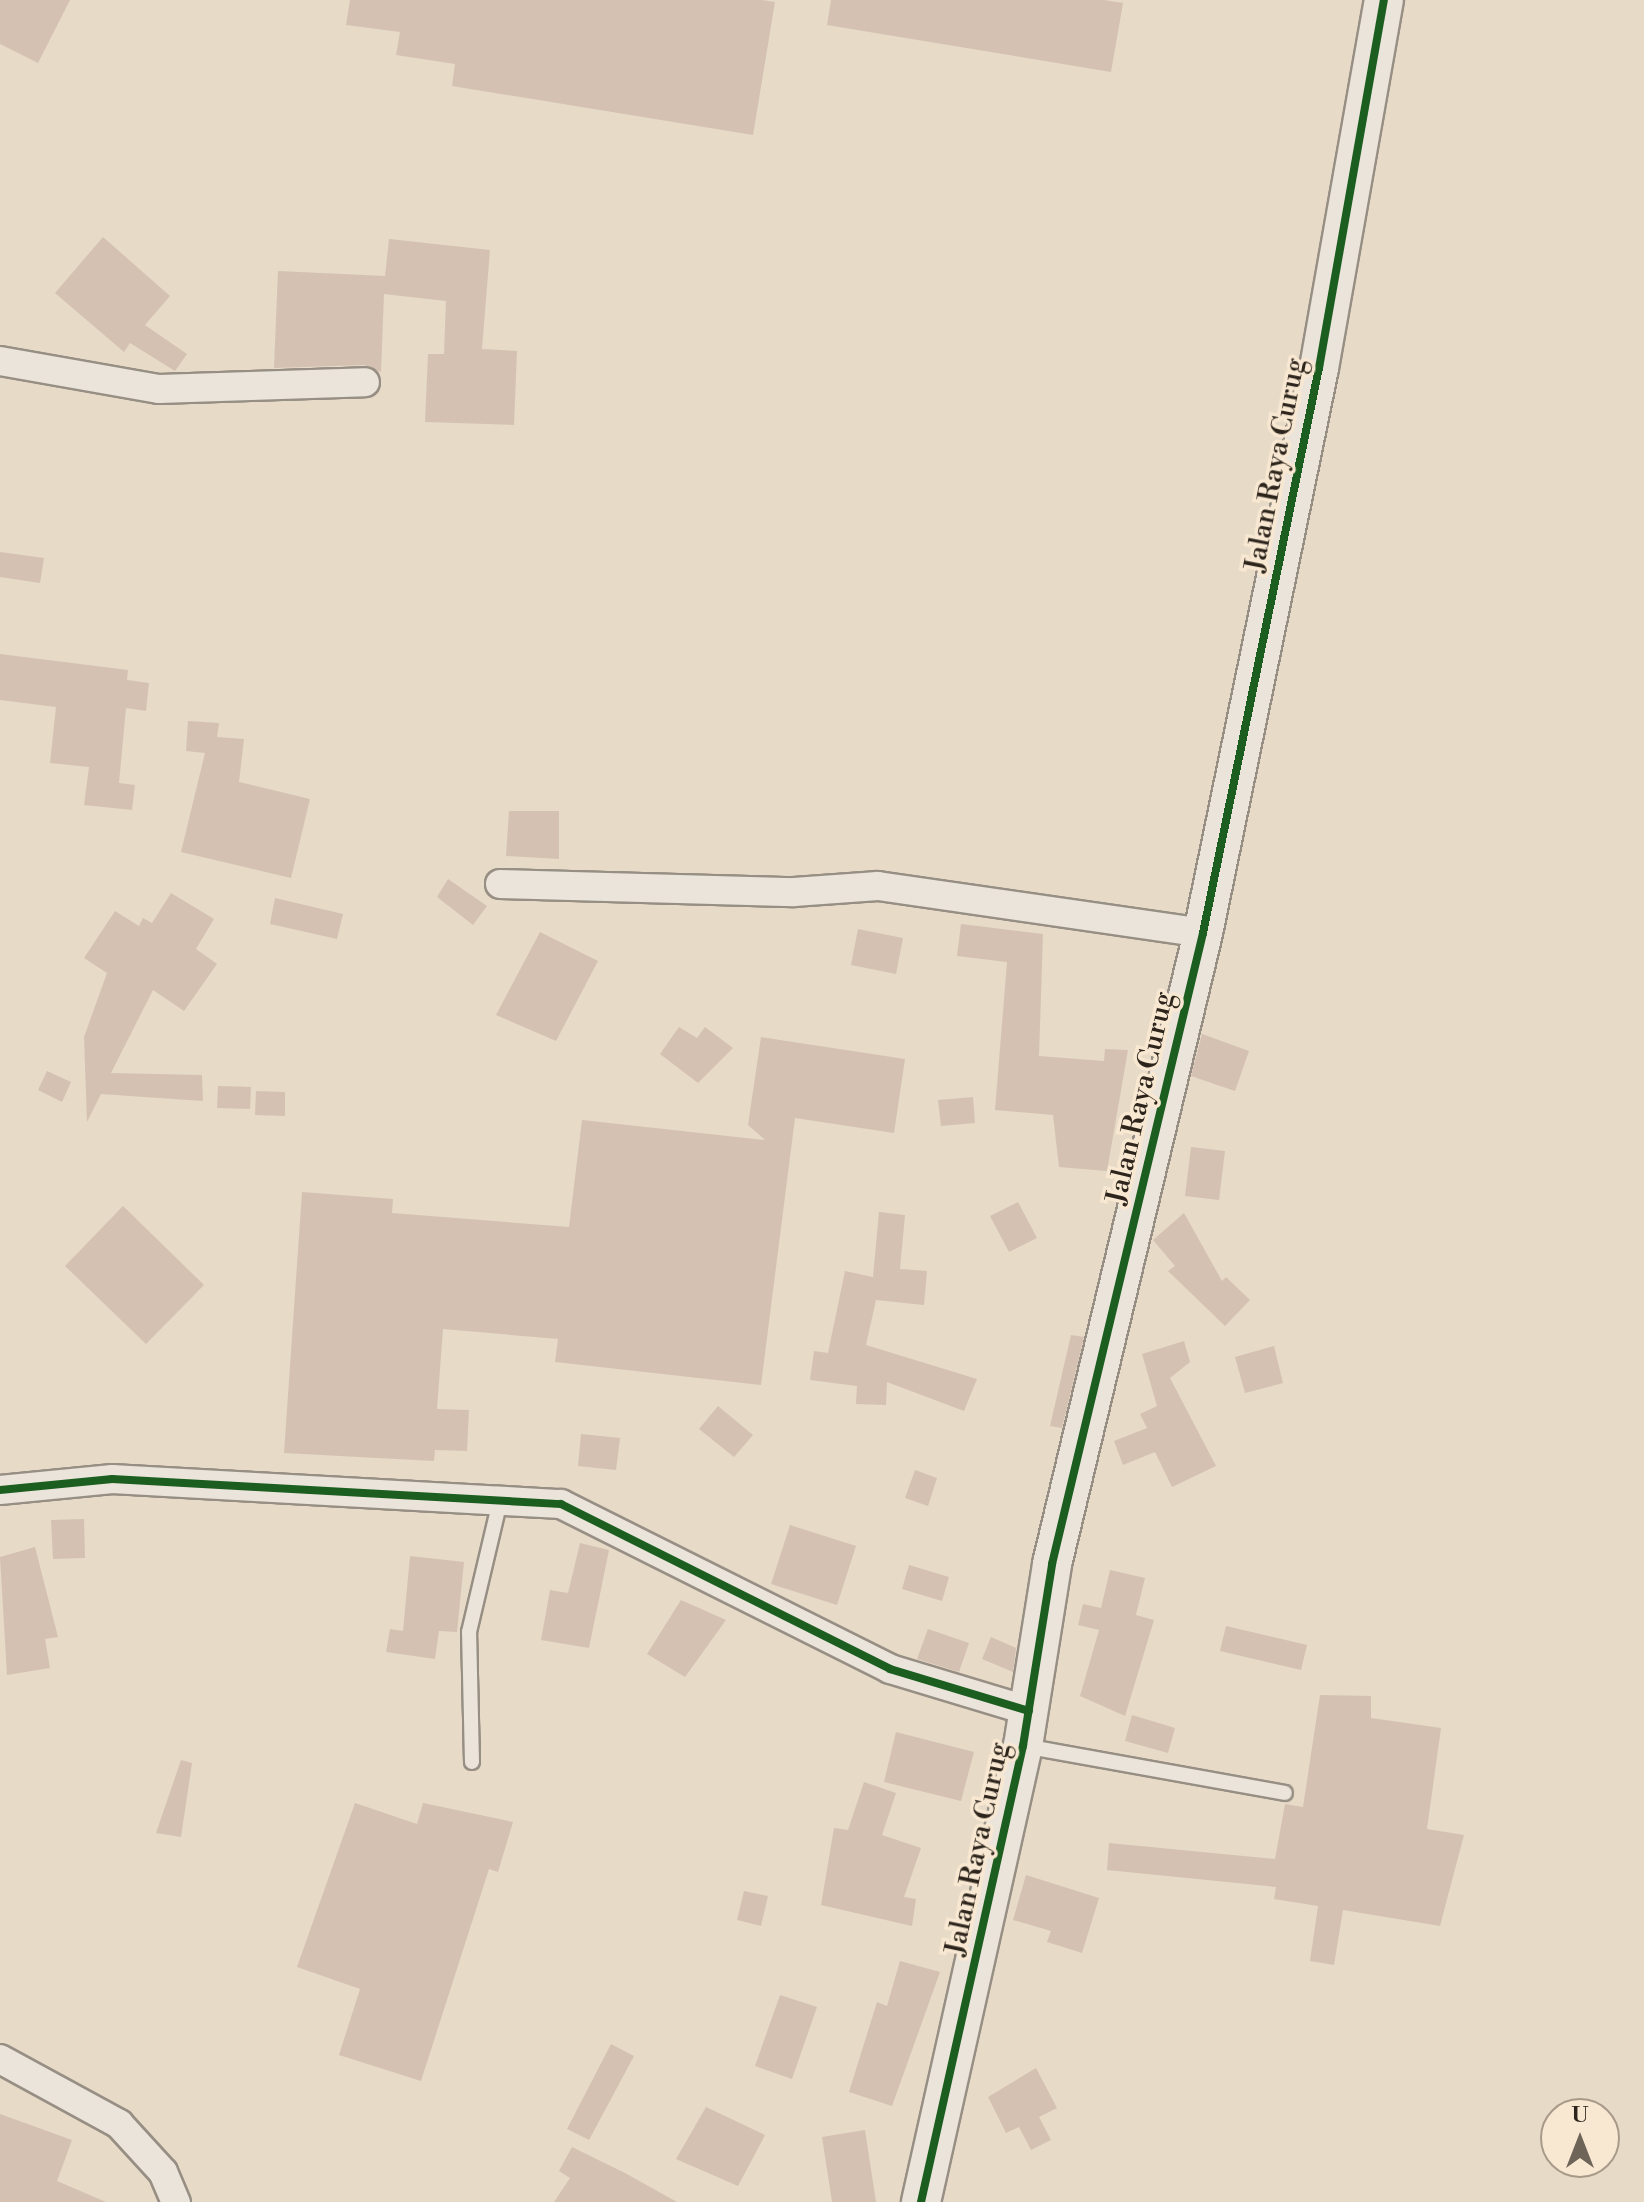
<!DOCTYPE html>
<style>
body{margin:0}
#map{position:relative;width:1644px;height:2202px;overflow:hidden;background:#e7dac7;font-family:"Libre Bodoni",serif}
div>[style]{position:absolute}
.building>*{inset:0;background:#d4c1b2}
.roads{filter:drop-shadow(2px 0 #978f84) drop-shadow(-2px 0 #978f84) drop-shadow(0 2px #978f84) drop-shadow(0 -2px #978f84)}
.lane>*{height:14px;margin:-7px;padding:0 7px;transform-origin:7px;border-radius:7px;background:#ebe4db}
.street>*{height:28px;margin:-14px;padding:0 14px;transform-origin:14px;border-radius:14px;background:#ebe4db}
.secondary>*{height:38px;margin:-19px;padding:0 19px;transform-origin:19px;border-radius:19px;background:#ebe4db}
.cycleway>*{height:8px;margin:-4px;padding:0 4px;transform-origin:4px;border-radius:4px;background:#1b5e20}
span{translate:-50% -50%;white-space:nowrap;text-align:center;line-height:1.15;-webkit-text-stroke:7px #f8e8d2;paint-order:stroke}
.street-label{font-size:28px;color:#2d251c}
.north{position:absolute;left:1540px;top:2098px;width:80px;height:80px;box-sizing:border-box;background:#f8e8d2;border:2px solid #a79a89;border-radius:50%;rotate:0deg;font-size:22px;font-weight:700;line-height:32px;text-align:center;color:#2d251c}
.north::after{content:'';display:block;margin:auto;width:28px;height:36px;background:#6e6458;clip-path:polygon(50% 0,100% 100%,50% 72%,0 100%)}
</style>
<div id="map">
<div class="building">
<div style="clip-path:polygon(0 0,70px 0,38px 63px,0 44px)"></div>
<div style="clip-path:polygon(350px 0,762px 0,775px 2px,753px 135px,452px 86px,455px 64px,396px 55px,400px 32px,346px 25px)"></div>
<div style="clip-path:polygon(831px 0,1104px 0,1123px 3px,1111px 72px,827px 25px)"></div>
<div style="clip-path:polygon(103px 237px,170px 296px,145px 325px,187px 354px,175px 371px,130px 343px,124px 352px,55px 293px)"></div>
<div style="clip-path:polygon(389px 239px,490px 250px,482px 349px,517px 351px,514px 425px,425px 422px,428px 354px,444px 354px,446px 301px,384px 294px,381px 372px,364px 365px,274px 368px,278px 271px,385px 276px)"></div>
<div style="clip-path:polygon(0 552px,44px 558px,40px 583px,0 577px)"></div>
<div style="clip-path:polygon(0 654px,128px 670px,127px 680px,149px 683px,146px 711px,126px 708px,119px 783px,135px 785px,132px 810px,84px 805px,89px 767px,50px 763px,56px 707px,0 700px)"></div>
<div style="clip-path:polygon(188px 721px,219px 723px,217px 737px,244px 739px,239px 782px,310px 799px,291px 878px,181px 852px,205px 753px,186px 751px)"></div>
<div style="clip-path:polygon(509px 811px,559px 811px,559px 859px,506px 856px)"></div>
<div style="clip-path:polygon(448px 879px,487px 906px,473px 925px,437px 897px)"></div>
<div style="clip-path:polygon(171px 893px,214px 919px,196px 949px,217px 964px,184px 1011px,153px 990px,111px 1073px,202px 1075px,203px 1101px,101px 1094px,87px 1122px,84px 1037px,107px 973px,84px 958px,115px 911px,139px 926px,143px 918px,152px 923px)"></div>
<div style="clip-path:polygon(275px 898px,343px 914px,337px 939px,270px 924px)"></div>
<div style="clip-path:polygon(961px 924px,1043px 934px,1039px 1056px,1104px 1061px,1105px 1049px,1128px 1050px,1107px 1171px,1059px 1167px,1053px 1115px,995px 1110px,1007px 962px,957px 956px)"></div>
<div style="clip-path:polygon(858px 929px,903px 938px,896px 974px,851px 965px)"></div>
<div style="clip-path:polygon(540px 932px,598px 961px,556px 1041px,496px 1015px)"></div>
<div style="clip-path:polygon(679px 1027px,697px 1038px,705px 1027px,733px 1048px,698px 1083px,660px 1054px)"></div>
<div style="clip-path:polygon(1202px 1034px,1249px 1051px,1235px 1091px,1191px 1076px)"></div>
<div style="clip-path:polygon(761px 1037px,905px 1059px,894px 1133px,795px 1118px,761px 1385px,555px 1362px,558px 1339px,443px 1329px,437px 1409px,469px 1410px,467px 1451px,435px 1450px,434px 1461px,284px 1453px,302px 1192px,393px 1199px,392px 1213px,569px 1227px,582px 1120px,765px 1140px,748px 1125px)"></div>
<div style="clip-path:polygon(47px 1071px,71px 1082px,62px 1102px,38px 1090px)"></div>
<div style="clip-path:polygon(218px 1086px,251px 1087px,250px 1109px,217px 1108px)"></div>
<div style="clip-path:polygon(256px 1091px,285px 1092px,285px 1116px,255px 1115px)"></div>
<div style="clip-path:polygon(973px 1097px,975px 1123px,941px 1126px,938px 1100px)"></div>
<div style="clip-path:polygon(1191px 1147px,1225px 1151px,1219px 1200px,1185px 1196px)"></div>
<div style="clip-path:polygon(1018px 1202px,1037px 1238px,1009px 1252px,990px 1216px)"></div>
<div style="clip-path:polygon(123px 1206px,204px 1285px,146px 1344px,65px 1266px)"></div>
<div style="clip-path:polygon(879px 1212px,905px 1215px,900px 1269px,927px 1271px,924px 1305px,876px 1300px,866px 1345px,977px 1379px,964px 1411px,887px 1382px,886px 1405px,856px 1404px,857px 1386px,810px 1380px,814px 1351px,828px 1353px,845px 1271px,873px 1277px)"></div>
<div style="clip-path:polygon(1184px 1213px,1222px 1281px,1226px 1277px,1250px 1300px,1225px 1326px,1168px 1271px,1175px 1266px,1153px 1240px)"></div>
<div style="clip-path:polygon(1071px 1335px,1084px 1337px,1062px 1428px,1050px 1426px)"></div>
<div style="clip-path:polygon(1184px 1341px,1190px 1362px,1170px 1378px,1216px 1466px,1172px 1487px,1155px 1452px,1123px 1465px,1114px 1441px,1147px 1428px,1140px 1414px,1157px 1406px,1142px 1354px)"></div>
<div style="clip-path:polygon(1274px 1346px,1283px 1383px,1245px 1393px,1235px 1357px)"></div>
<div style="clip-path:polygon(718px 1406px,753px 1435px,734px 1457px,699px 1429px)"></div>
<div style="clip-path:polygon(581px 1434px,620px 1438px,616px 1470px,578px 1466px)"></div>
<div style="clip-path:polygon(915px 1470px,937px 1478px,928px 1506px,905px 1498px)"></div>
<div style="clip-path:polygon(84px 1519px,85px 1558px,53px 1559px,51px 1520px)"></div>
<div style="clip-path:polygon(790px 1525px,856px 1546px,837px 1605px,771px 1584px)"></div>
<div style="clip-path:polygon(580px 1543px,609px 1550px,589px 1648px,541px 1640px,550px 1590px,568px 1593px)"></div>
<div style="clip-path:polygon(35px 1547px,58px 1637px,45px 1639px,50px 1668px,7px 1675px,0 1557px)"></div>
<div style="clip-path:polygon(410px 1556px,464px 1562px,457px 1632px,439px 1631px,435px 1659px,386px 1652px,390px 1629px,403px 1631px)"></div>
<div style="clip-path:polygon(909px 1565px,949px 1577px,942px 1601px,902px 1589px)"></div>
<div style="clip-path:polygon(1110px 1570px,1145px 1578px,1136px 1615px,1154px 1620px,1125px 1716px,1080px 1696px,1099px 1630px,1078px 1625px,1083px 1604px,1101px 1608px)"></div>
<div style="clip-path:polygon(681px 1600px,726px 1620px,685px 1677px,647px 1654px)"></div>
<div style="clip-path:polygon(1226px 1626px,1307px 1645px,1301px 1670px,1220px 1651px)"></div>
<div style="clip-path:polygon(928px 1629px,969px 1643px,959px 1672px,917px 1659px)"></div>
<div style="clip-path:polygon(991px 1637px,1016px 1648px,1013px 1672px,982px 1659px)"></div>
<div style="clip-path:polygon(1320px 1695px,1371px 1696px,1371px 1718px,1441px 1728px,1427px 1829px,1464px 1835px,1440px 1926px,1343px 1910px,1334px 1965px,1310px 1961px,1318px 1906px,1274px 1899px,1276px 1887px,1107px 1870px,1109px 1843px,1275px 1859px,1285px 1804px,1303px 1807px)"></div>
<div style="clip-path:polygon(1132px 1715px,1175px 1728px,1168px 1753px,1125px 1741px)"></div>
<div style="clip-path:polygon(896px 1732px,974px 1752px,961px 1801px,884px 1782px)"></div>
<div style="clip-path:polygon(181px 1760px,192px 1763px,181px 1837px,156px 1833px)"></div>
<div style="clip-path:polygon(864px 1782px,896px 1793px,882px 1835px,921px 1848px,904px 1897px,916px 1899px,912px 1926px,821px 1905px,834px 1828px,848px 1830px)"></div>
<div style="clip-path:polygon(355px 1803px,417px 1824px,423px 1803px,513px 1822px,498px 1872px,489px 1869px,421px 2081px,339px 2055px,360px 1989px,297px 1967px)"></div>
<div style="clip-path:polygon(1026px 1875px,1099px 1898px,1082px 1953px,1047px 1942px,1051px 1931px,1013px 1920px)"></div>
<div style="clip-path:polygon(744px 1891px,768px 1896px,761px 1926px,737px 1920px)"></div>
<div style="clip-path:polygon(900px 1961px,940px 1972px,892px 2106px,849px 2092px,877px 2002px,887px 2006px)"></div>
<div style="clip-path:polygon(780px 1995px,817px 2007px,792px 2079px,755px 2066px)"></div>
<div style="clip-path:polygon(611px 2044px,634px 2056px,589px 2140px,567px 2129px)"></div>
<div style="clip-path:polygon(1036px 2068px,1057px 2108px,1039px 2117px,1051px 2140px,1031px 2150px,1019px 2127px,1006px 2133px,988px 2097px)"></div>
<div style="clip-path:polygon(706px 2107px,765px 2135px,738px 2186px,676px 2159px)"></div>
<div style="clip-path:polygon(0 2114px,72px 2140px,57px 2181px,106px 2202px,0 2202px)"></div>
<div style="clip-path:polygon(865px 2130px,876px 2202px,832px 2202px,822px 2137px)"></div>
<div style="clip-path:polygon(572px 2147px,625px 2173px,677px 2202px,554px 2202px,570px 2178px,559px 2171px)"></div>
</div>
<div class="roads">
<div class="lane">
<div style="left:1024px;top:1746px;width:265px;rotate:10.2deg"></div>
<div style="left:472px;top:1762px;width:130px;rotate:-91.3deg"></div>
<div style="left:469px;top:1632px;width:130px;rotate:-76.7deg"></div>
</div>
<div class="street">
<div style="left:0;top:361px;width:161px;rotate:10deg"></div>
<div style="left:159px;top:389px;width:206px;rotate:-1.9deg"></div>
<div style="left:500px;top:884px;width:294px;rotate:1.6deg"></div>
<div style="left:794px;top:892px;width:84px;rotate:-4.1deg"></div>
<div style="left:878px;top:886px;width:328px;rotate:8.2deg"></div>
<div style="left:0;top:1490px;width:113px;rotate:-5.6deg"></div>
<div style="left:112px;top:1479px;width:450px;rotate:3.2deg"></div>
<div style="left:561px;top:1504px;width:368px;rotate:26.6deg"></div>
<div style="left:890px;top:1669px;width:145px;rotate:16.8deg"></div>
<div style="left:0;top:2059px;width:136px;rotate:28.6deg"></div>
<div style="left:119px;top:2124px;width:65px;rotate:47.5deg"></div>
<div style="left:163px;top:2172px;width:33px;rotate:67deg"></div>
</div>
<div class="secondary">
<div style="left:921px;top:2202px;width:467px;rotate:-77.4deg"></div>
<div style="left:1023px;top:1746px;width:184px;rotate:-80.9deg"></div>
<div style="left:1052px;top:1564px;width:649px;rotate:-76.54deg"></div>
<div style="left:1203px;top:933px;width:577px;rotate:-78.4deg"></div>
<div style="left:1319px;top:368px;width:374px;rotate:-80deg"></div>
</div>
</div>
<div class="cycleway">
<div style="left:0;top:1490px;width:113px;rotate:-5.6deg"></div>
<div style="left:112px;top:1479px;width:450px;rotate:3.2deg"></div>
<div style="left:561px;top:1504px;width:368px;rotate:26.6deg"></div>
<div style="left:890px;top:1669px;width:145px;rotate:16.8deg"></div>
<div style="left:921px;top:2202px;width:467px;rotate:-77.4deg"></div>
<div style="left:1023px;top:1746px;width:184px;rotate:-80.9deg"></div>
<div style="left:1052px;top:1564px;width:649px;rotate:-76.54deg"></div>
<div style="left:1203px;top:933px;width:577px;rotate:-78.4deg"></div>
<div style="left:1319px;top:368px;width:374px;rotate:-80deg"></div>
</div>
<div class="street-label">
<span style="left:1276px;top:465px;rotate:-79deg">Jalan Raya Curug</span>
<span style="left:1141px;top:1098px;rotate:-77deg">Jalan Raya Curug</span>
<span style="left:978px;top:1849px;rotate:-78deg">Jalan Raya Curug</span>
</div>
<div class="north">U</div>
</div>
